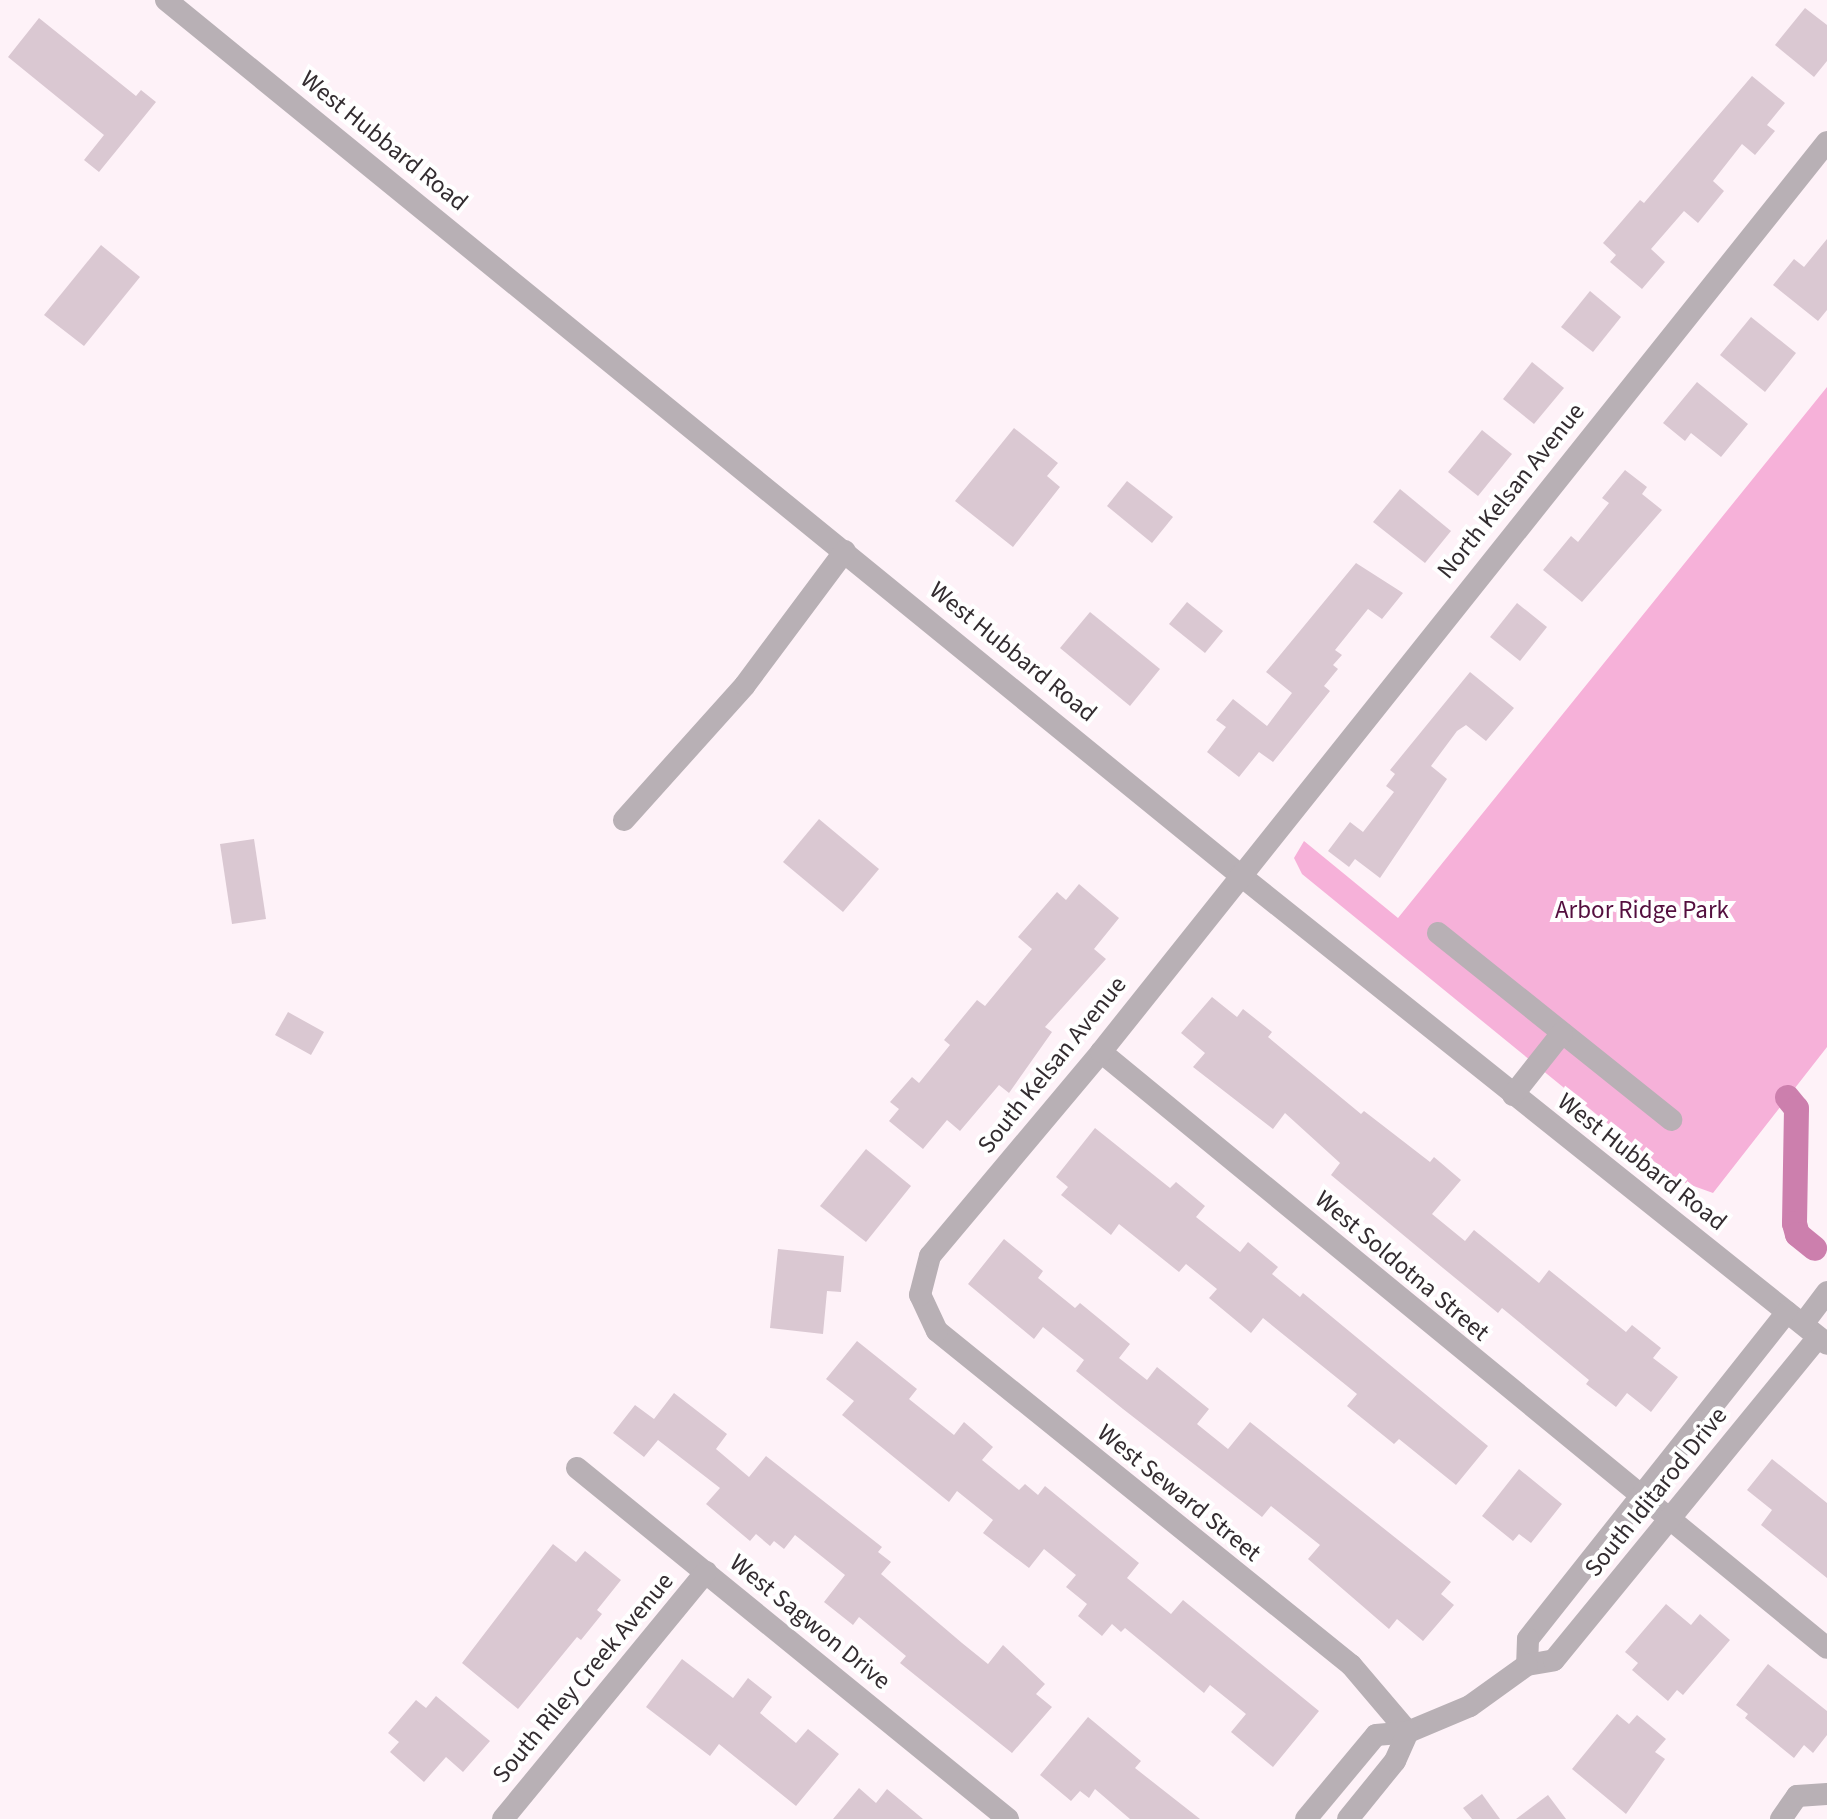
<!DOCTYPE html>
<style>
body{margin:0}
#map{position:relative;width:1827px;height:1819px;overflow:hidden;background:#fef2f8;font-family:"Source Sans 3",sans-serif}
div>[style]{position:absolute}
.green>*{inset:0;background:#f6b1d9}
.canal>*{height:25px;margin:-12.5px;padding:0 12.5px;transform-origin:12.5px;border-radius:12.5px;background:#cc7fad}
.building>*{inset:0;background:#dac8d2}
.minor>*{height:22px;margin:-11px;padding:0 11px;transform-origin:11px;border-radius:11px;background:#b8b0b5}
span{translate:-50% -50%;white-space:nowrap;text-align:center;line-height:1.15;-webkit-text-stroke:8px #fff;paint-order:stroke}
.street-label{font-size:25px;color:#332c30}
.park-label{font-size:25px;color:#540f3f}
</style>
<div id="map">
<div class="green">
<div style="clip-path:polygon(1827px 387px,1827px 1047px,1713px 1193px,1677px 1180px,1302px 874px,1294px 858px,1304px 841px,1398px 918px)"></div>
</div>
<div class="canal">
<div style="left:1787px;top:1097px;width:14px;rotate:51deg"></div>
<div style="left:1796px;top:1108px;width:115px;rotate:91deg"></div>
<div style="left:1794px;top:1223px;width:11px;rotate:75deg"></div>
<div style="left:1797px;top:1234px;width:22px;rotate:39deg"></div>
</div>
<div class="building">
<div style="clip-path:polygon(1805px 8px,1827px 25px,1827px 61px,1814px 77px,1775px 45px)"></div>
<div style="clip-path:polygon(39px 18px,136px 96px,141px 90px,156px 102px,99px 172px,84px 160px,104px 135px,8px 57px)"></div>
<div style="clip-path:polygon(1752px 76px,1785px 103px,1767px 125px,1775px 131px,1755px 155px,1742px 144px,1713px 181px,1724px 191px,1698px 223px,1684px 211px,1651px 249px,1665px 262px,1642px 289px,1610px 262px,1616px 255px,1603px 243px,1640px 200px,1644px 203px)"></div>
<div style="clip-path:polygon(1827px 239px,1827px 310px,1818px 321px,1773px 285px,1794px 259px,1804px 267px)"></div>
<div style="clip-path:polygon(101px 245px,140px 277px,84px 346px,44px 315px)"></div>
<div style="clip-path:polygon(1590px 291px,1621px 317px,1593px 352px,1561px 327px)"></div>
<div style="clip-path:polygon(1751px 317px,1796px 353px,1765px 392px,1720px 355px)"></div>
<div style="clip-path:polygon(1532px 362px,1564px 388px,1534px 424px,1503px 399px)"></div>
<div style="clip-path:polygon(1697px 382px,1748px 424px,1721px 457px,1691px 433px,1685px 441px,1663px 423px)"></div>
<div style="clip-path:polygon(1014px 428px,1058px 463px,1047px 476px,1060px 487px,1013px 547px,955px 501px)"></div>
<div style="clip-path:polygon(1482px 430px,1512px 454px,1478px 496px,1448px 472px)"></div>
<div style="clip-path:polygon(1625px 470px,1647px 487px,1642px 494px,1662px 510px,1582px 602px,1543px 570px,1571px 536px,1578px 542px,1609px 503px,1602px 498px)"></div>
<div style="clip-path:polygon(1127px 481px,1173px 517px,1152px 543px,1107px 506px)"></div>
<div style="clip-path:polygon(1400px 489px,1451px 531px,1425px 563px,1373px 522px)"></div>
<div style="clip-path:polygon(1356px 563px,1403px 593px,1382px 619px,1368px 609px,1335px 650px,1342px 655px,1333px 665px,1338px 669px,1324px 686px,1330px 691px,1273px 762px,1259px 752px,1239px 777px,1207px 752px,1226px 727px,1216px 720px,1233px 699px,1267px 726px,1292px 693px,1266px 672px)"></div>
<div style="clip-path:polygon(1187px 602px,1223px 631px,1205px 653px,1169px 624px)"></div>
<div style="clip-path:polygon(1517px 603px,1547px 627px,1520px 661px,1490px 637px)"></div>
<div style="clip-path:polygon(1090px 612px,1160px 669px,1130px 706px,1060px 648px)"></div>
<div style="clip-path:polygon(1470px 672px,1514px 708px,1486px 741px,1466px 725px,1457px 731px,1431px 766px,1447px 779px,1380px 878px,1355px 859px,1349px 867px,1328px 851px,1350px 822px,1363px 832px,1394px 792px,1386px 786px,1395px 774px,1390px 770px)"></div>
<div style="clip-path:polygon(819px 819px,879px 869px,843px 912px,783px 862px)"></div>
<div style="clip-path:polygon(254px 839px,266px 919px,232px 924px,220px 844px)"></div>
<div style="clip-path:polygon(1079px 884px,1119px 918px,1094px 949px,1106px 959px,1045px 1027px,1052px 1032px,1009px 1093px,999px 1085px,960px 1131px,947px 1120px,923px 1149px,889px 1121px,899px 1109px,890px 1102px,912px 1077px,919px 1083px,950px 1045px,944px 1040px,977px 1000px,985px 1006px,1032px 949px,1018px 937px,1057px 892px,1066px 900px)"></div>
<div style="clip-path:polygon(1212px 997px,1237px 1017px,1243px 1009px,1272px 1032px,1268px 1037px,1361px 1114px,1364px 1111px,1430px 1162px,1434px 1157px,1461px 1180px,1432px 1214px,1465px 1241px,1474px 1230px,1539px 1283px,1549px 1270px,1626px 1332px,1632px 1325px,1661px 1348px,1653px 1358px,1678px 1377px,1651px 1412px,1627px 1393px,1616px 1407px,1586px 1384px,1589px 1380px,1502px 1308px,1498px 1313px,1443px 1268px,1331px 1175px,1340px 1163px,1285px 1113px,1273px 1129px,1193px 1067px,1205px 1053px,1181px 1033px)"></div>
<div style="clip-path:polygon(288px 1012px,324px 1032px,311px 1055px,275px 1035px)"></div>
<div style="clip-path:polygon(1095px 1128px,1170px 1188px,1176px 1182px,1205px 1206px,1196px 1217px,1240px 1252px,1248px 1242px,1278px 1267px,1272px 1274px,1300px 1297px,1303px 1293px,1488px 1446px,1456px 1485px,1399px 1439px,1394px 1444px,1347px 1406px,1357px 1394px,1263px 1318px,1251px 1333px,1209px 1298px,1217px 1289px,1186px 1264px,1179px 1272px,1119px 1224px,1111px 1235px,1061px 1195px,1068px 1187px,1056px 1177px)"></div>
<div style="clip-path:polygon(866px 1149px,911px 1186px,866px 1242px,820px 1206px)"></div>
<div style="clip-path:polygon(1004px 1239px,1043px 1271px,1038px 1278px,1075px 1308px,1080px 1303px,1130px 1344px,1119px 1358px,1147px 1380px,1157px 1367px,1209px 1409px,1197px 1424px,1228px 1449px,1250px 1422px,1451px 1582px,1441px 1594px,1454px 1605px,1423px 1641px,1397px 1619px,1389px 1629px,1308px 1559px,1320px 1545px,1271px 1506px,1262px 1517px,1123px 1409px,1076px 1371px,1084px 1360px,1043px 1327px,1034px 1339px,968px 1284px)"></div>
<div style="clip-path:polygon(778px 1249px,844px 1256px,841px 1292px,827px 1291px,823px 1334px,770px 1328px)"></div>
<div style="clip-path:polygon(857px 1341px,917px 1389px,909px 1399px,954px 1435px,964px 1422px,993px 1447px,982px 1460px,1019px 1490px,1025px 1484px,1038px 1495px,1045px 1486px,1139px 1563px,1127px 1578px,1171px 1614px,1183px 1600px,1319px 1711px,1273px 1767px,1231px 1732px,1246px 1714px,1210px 1685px,1204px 1693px,1125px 1628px,1121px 1632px,1112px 1624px,1102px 1636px,1078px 1616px,1087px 1604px,1066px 1587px,1076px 1575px,1044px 1549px,1029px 1568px,983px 1533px,993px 1520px,957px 1491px,949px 1502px,842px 1415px,854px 1401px,826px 1379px)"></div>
<div style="clip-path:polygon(674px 1393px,727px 1434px,716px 1449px,749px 1477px,766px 1456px,882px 1547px,878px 1552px,891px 1562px,881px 1574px,962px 1643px,988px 1664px,1003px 1645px,1045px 1684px,1036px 1694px,1052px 1707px,1012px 1753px,900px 1663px,906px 1656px,859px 1617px,853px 1625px,824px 1602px,845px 1575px,795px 1535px,784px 1549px,774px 1541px,770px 1546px,756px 1534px,750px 1541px,706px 1504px,720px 1488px,658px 1440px,644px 1457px,613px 1433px,635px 1405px,654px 1419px)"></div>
<div style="clip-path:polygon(1772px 1459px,1827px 1503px,1827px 1578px,1761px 1525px,1772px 1510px,1747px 1490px)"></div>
<div style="clip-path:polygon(1519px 1469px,1562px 1504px,1531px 1543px,1519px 1534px,1513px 1541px,1482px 1516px)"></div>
<div style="clip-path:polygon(553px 1544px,576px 1562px,585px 1551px,621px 1580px,597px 1610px,602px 1614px,581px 1640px,577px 1637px,518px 1709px,462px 1663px)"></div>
<div style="clip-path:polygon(1666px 1604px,1691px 1625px,1700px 1614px,1730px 1640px,1683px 1695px,1677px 1690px,1668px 1701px,1632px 1670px,1638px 1663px,1625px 1652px)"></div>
<div style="clip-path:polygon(682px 1659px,733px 1698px,748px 1678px,772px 1697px,760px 1713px,796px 1743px,808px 1729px,839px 1754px,796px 1806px,719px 1744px,710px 1756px,646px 1707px)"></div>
<div style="clip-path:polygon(1768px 1664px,1827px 1711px,1827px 1735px,1813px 1753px,1804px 1745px,1794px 1758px,1745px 1718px,1748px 1714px,1736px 1705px)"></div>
<div style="clip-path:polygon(436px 1696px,490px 1741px,463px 1772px,446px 1757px,424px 1782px,390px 1752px,399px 1742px,388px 1733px,416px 1700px,426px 1708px)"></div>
<div style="clip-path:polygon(1617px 1714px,1629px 1724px,1637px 1715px,1666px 1739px,1655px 1752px,1665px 1759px,1626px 1814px,1572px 1769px)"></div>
<div style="clip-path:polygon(1088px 1717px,1141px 1761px,1135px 1768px,1200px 1819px,1130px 1819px,1095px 1789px,1089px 1798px,1080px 1791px,1071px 1801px,1040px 1775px)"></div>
<div style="clip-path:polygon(859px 1788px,876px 1803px,887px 1789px,923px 1819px,833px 1819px)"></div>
<div style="clip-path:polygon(1482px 1794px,1500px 1819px,1472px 1819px,1463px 1808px)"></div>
<div style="clip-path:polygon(1548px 1795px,1566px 1819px,1516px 1819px)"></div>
</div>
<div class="minor">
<div style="left:166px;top:0;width:1385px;rotate:39.17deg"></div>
<div style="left:1240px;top:875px;width:751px;rotate:38.62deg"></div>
<div style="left:624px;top:820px;width:181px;rotate:-48.1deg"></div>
<div style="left:745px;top:685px;width:167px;rotate:-53.3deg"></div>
<div style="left:1438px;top:933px;width:299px;rotate:38.7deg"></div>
<div style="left:1101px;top:1052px;width:939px;rotate:39.38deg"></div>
<div style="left:1513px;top:1095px;width:79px;rotate:-51.7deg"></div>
<div style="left:1787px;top:1312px;width:417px;rotate:128.4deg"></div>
<div style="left:1528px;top:1639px;width:26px;rotate:92deg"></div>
<div style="left:1527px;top:1665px;width:27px;rotate:-10deg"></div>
<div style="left:1554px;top:1660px;width:417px;rotate:-50.7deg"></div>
<div style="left:1803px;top:1324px;width:40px;rotate:-53deg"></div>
<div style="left:577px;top:1468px;width:556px;rotate:39.16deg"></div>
<div style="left:1408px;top:1732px;width:88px;rotate:-130.4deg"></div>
<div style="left:1351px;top:1665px;width:532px;rotate:-141.1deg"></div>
<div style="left:937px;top:1331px;width:40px;rotate:-115deg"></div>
<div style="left:920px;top:1295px;width:40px;rotate:-75.6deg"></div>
<div style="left:930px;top:1256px;width:266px;rotate:-50deg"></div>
<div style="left:1101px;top:1052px;width:1164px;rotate:-51.42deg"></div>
<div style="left:503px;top:1819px;width:320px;rotate:-50.6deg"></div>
<div style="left:1306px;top:1819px;width:109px;rotate:-50.2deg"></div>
<div style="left:1376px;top:1735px;width:32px;rotate:-5deg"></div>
<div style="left:1408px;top:1732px;width:67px;rotate:-22.8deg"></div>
<div style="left:1470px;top:1706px;width:70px;rotate:-35.7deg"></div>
<div style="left:1348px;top:1819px;width:75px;rotate:-51deg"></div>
<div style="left:1395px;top:1761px;width:32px;rotate:-66deg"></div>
<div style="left:1781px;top:1819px;width:28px;rotate:-55deg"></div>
<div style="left:1797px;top:1796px;width:30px;rotate:-4deg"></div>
</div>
<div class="street-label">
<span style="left:384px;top:141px;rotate:39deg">West Hubbard Road</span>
<span style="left:1511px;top:491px;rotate:-51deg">North Kelsan Avenue</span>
<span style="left:1013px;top:652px;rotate:39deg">West Hubbard Road</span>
<span style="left:1052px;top:1065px;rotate:-51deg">South Kelsan Avenue</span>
<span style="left:1642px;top:1162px;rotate:38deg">West Hubbard Road</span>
<span style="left:1402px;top:1266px;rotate:40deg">West Soldotna Street</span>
<span style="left:1656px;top:1492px;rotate:-51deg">South Iditarod Drive</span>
<span style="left:1179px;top:1493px;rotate:39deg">West Seward Street</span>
<span style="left:810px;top:1622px;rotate:39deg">West Sagwon Drive</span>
<span style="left:583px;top:1678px;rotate:-50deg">South Riley Creek Avenue</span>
</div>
<div class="park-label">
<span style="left:1642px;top:910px">Arbor Ridge Park</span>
</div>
</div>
